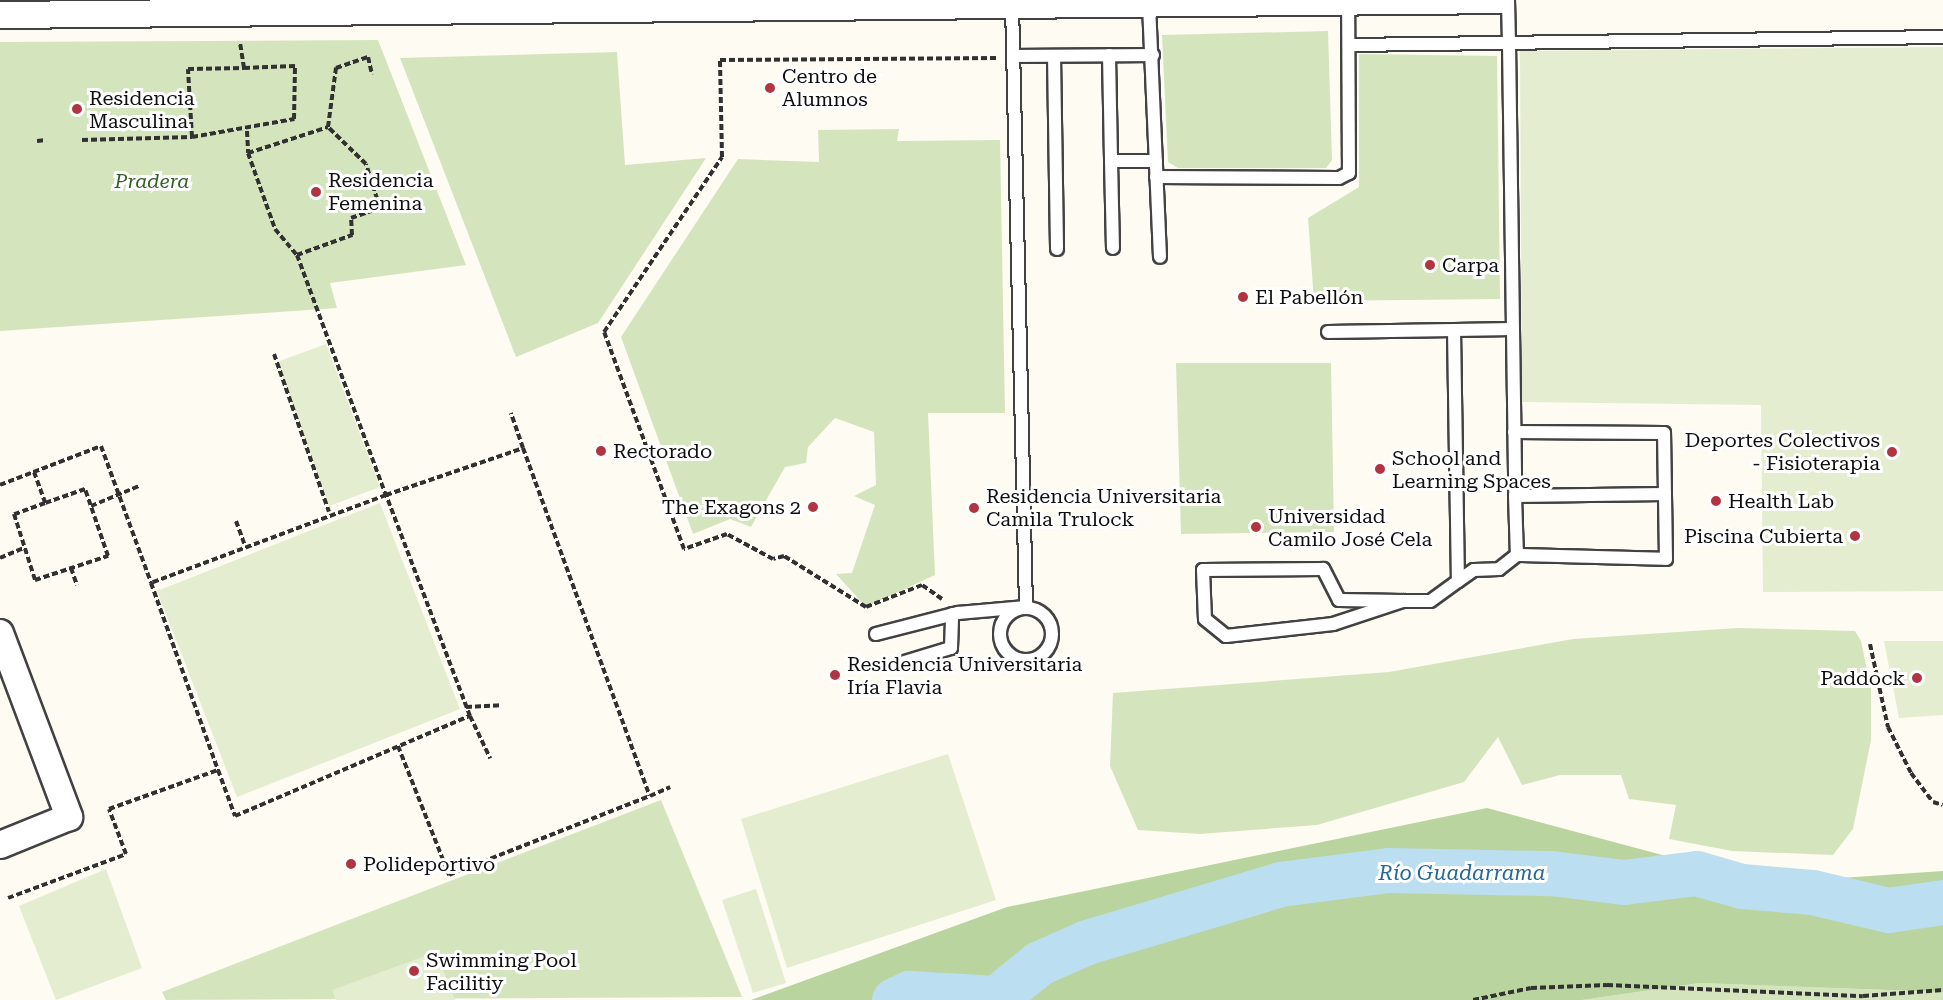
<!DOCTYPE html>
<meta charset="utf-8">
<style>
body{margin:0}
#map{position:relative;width:1943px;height:1000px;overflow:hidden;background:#fefbf2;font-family:"Roboto Serif",serif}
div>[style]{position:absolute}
.green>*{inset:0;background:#d4e5be}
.forest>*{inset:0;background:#b9d49f}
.pitch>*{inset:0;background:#e4edcf}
.river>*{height:45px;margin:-22.5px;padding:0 22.5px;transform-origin:22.5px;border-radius:22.5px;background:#bbdff0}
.path>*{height:4px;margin-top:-2px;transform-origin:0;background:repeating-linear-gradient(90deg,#313131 0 6px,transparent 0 9px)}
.roads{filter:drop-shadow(2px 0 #424242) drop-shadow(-2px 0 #424242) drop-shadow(0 2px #424242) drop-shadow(0 -2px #424242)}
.service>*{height:12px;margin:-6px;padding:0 6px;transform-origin:6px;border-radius:6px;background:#fff}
.service>.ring{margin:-6px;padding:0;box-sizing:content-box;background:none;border:12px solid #fff;border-radius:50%}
.minor>*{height:26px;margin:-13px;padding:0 13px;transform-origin:13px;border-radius:13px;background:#fff}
.dots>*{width:16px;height:16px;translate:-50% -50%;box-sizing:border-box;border:3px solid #fff;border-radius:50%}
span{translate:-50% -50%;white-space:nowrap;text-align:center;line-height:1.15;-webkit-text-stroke:6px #fff;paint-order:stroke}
.poi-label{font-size:20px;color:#0f0f0f}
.left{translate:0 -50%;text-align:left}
.right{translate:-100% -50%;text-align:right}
.park-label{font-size:20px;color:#346025;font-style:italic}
.water-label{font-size:21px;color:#246894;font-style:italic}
</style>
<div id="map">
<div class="green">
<div style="clip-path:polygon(1328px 31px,1332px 160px,1326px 168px,1178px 168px,1168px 162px,1162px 35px)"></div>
<div style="clip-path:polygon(378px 40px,466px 265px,330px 283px,337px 308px,0 331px,0 42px)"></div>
<div style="clip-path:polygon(617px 52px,625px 165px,706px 158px,598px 323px,516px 357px,400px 58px)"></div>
<div style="clip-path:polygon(1359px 54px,1497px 56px,1500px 299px,1314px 301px,1308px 218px,1359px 187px)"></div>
<div style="clip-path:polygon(899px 129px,897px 141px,1000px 140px,1005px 413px,928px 413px,935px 575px,866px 607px,836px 574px,852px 573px,875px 505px,854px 496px,876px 485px,874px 432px,835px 418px,808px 447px,806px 463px,785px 467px,751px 527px,730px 519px,693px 534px,621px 337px,738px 159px,819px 162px,818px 130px)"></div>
<div style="clip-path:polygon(1176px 363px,1331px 363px,1334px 532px,1181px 534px)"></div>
<div style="clip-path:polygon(1737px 628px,1855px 631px,1861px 641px,1871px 689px,1871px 740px,1853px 829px,1833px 855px,1732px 851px,1669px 839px,1676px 805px,1629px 799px,1621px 775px,1560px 775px,1522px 785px,1498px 737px,1464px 782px,1317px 825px,1200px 834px,1138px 830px,1110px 766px,1113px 693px,1389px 672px,1573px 639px)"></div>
<div style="clip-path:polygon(661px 800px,742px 997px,166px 1000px,162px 992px)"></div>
<div style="clip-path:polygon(1700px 983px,1943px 992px,1943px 1000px,1582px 1000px)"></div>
</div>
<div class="forest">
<div style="clip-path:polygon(1487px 808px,1767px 883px,1943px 871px,1943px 992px,1700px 983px,1582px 1000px,751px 1000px,1007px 907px)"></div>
</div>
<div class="pitch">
<div style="clip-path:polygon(1943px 47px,1943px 591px,1763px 592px,1761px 405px,1522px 402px,1520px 51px)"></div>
<div style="clip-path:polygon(326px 344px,380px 487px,329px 506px,277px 362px)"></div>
<div style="clip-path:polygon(380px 503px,460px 709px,237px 797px,157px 591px)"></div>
<div style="clip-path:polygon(1884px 641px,1943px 641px,1943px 715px,1899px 718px)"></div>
<div style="clip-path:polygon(948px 754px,996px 900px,787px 968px,741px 819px)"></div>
<div style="clip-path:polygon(106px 869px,142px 968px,56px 1000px,19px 906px)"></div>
<div style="clip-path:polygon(756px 889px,786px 983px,753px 993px,722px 900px)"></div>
<div style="clip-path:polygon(436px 952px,455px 1000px,336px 1000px,332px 990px)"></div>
</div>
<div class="river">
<div style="left:894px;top:1000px;width:17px;rotate:-25deg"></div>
<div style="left:909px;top:993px;width:87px;rotate:3.3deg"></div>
<div style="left:996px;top:998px;width:55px;rotate:-39.1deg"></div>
<div style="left:1039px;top:963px;width:52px;rotate:-23.6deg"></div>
<div style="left:1087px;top:942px;width:202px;rotate:-16.7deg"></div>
<div style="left:1280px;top:884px;width:109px;rotate:-7.4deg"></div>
<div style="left:1388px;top:870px;width:163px;rotate:1.1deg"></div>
<div style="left:1551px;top:873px;width:73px;rotate:7.1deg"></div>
<div style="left:1623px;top:882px;width:74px;rotate:-7deg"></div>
<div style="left:1696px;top:873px;width:48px;rotate:15.8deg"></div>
<div style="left:1742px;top:886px;width:70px;rotate:4.9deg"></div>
<div style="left:1812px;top:892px;width:78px;rotate:13.3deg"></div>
<div style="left:1888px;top:910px;width:56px;rotate:-8.3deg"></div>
</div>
<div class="path">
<div style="left:247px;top:131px;width:22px;rotate:87deg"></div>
<div style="left:248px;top:153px;width:81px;rotate:70.4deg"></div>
<div style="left:275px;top:229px;width:34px;rotate:50deg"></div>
<div style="left:297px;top:255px;width:256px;rotate:69.7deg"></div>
<div style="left:386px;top:495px;width:145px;rotate:-18.9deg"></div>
<div style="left:523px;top:448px;width:37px;rotate:-109deg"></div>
<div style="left:192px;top:137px;width:104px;rotate:-10deg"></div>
<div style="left:294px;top:119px;width:53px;rotate:-88.9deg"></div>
<div style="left:295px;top:66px;width:51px;rotate:177.8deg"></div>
<div style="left:82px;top:140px;width:110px;rotate:-1.6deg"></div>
<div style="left:192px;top:137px;width:68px;rotate:-93.4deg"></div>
<div style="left:188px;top:69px;width:56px;rotate:-1deg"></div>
<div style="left:244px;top:68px;width:26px;rotate:-99deg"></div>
<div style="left:37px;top:141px;width:9px;rotate:-6deg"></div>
<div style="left:248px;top:153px;width:84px;rotate:-18deg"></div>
<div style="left:328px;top:127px;width:60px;rotate:-82.3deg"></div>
<div style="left:336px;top:68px;width:34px;rotate:-19deg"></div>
<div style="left:368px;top:57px;width:18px;rotate:77deg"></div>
<div style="left:297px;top:255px;width:59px;rotate:-20deg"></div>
<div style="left:352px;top:235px;width:17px;rotate:-93deg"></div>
<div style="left:351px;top:218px;width:31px;rotate:-19deg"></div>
<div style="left:380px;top:208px;width:46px;rotate:-107.7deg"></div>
<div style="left:366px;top:164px;width:53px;rotate:-135.8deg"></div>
<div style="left:274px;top:354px;width:167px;rotate:70.8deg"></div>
<div style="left:523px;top:448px;width:370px;rotate:70deg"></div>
<div style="left:650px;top:796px;width:22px;rotate:-24deg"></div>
<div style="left:34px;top:472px;width:33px;rotate:70deg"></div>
<div style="left:45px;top:503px;width:33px;rotate:160deg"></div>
<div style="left:14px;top:514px;width:69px;rotate:72.3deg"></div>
<div style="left:35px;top:580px;width:77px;rotate:-18.2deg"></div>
<div style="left:108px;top:556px;width:71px;rotate:-108.9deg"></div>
<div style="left:85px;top:489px;width:42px;rotate:160.7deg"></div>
<div style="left:0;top:485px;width:108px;rotate:-21.1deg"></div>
<div style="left:101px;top:446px;width:146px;rotate:69.9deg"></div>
<div style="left:151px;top:583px;width:199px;rotate:70.3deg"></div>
<div style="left:218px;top:770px;width:49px;rotate:69.7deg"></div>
<div style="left:235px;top:816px;width:255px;rotate:-23.1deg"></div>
<div style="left:470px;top:716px;width:236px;rotate:-110.8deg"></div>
<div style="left:386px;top:495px;width:251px;rotate:159.5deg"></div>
<div style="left:91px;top:506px;width:52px;rotate:-22.6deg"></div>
<div style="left:236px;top:521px;width:27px;rotate:70deg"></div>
<div style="left:0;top:558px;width:26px;rotate:-23deg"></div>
<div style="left:71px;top:568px;width:18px;rotate:71deg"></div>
<div style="left:942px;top:599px;width:24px;rotate:-145deg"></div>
<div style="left:922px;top:585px;width:60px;rotate:158.6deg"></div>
<div style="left:866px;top:607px;width:97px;rotate:-148.1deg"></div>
<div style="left:784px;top:556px;width:11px;rotate:165deg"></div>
<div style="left:773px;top:559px;width:52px;rotate:-151.5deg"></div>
<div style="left:727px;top:534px;width:46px;rotate:160.8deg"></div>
<div style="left:684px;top:549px;width:231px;rotate:-110.2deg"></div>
<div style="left:604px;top:332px;width:211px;rotate:-56deg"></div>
<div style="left:722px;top:157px;width:97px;rotate:-91.2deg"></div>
<div style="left:720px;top:60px;width:276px;rotate:-0.4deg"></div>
<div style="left:1870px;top:644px;width:85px;rotate:77.8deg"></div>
<div style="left:1888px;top:727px;width:51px;rotate:63.4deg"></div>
<div style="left:1911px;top:773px;width:36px;rotate:53deg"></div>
<div style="left:1933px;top:802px;width:10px;rotate:17deg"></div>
<div style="left:466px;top:707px;width:35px;rotate:-3deg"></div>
<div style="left:470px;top:716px;width:47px;rotate:64.5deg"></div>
<div style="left:398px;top:746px;width:139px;rotate:68.4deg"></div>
<div style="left:449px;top:875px;width:216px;rotate:-21.5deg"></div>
<div style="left:8px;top:898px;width:126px;rotate:-20.4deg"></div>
<div style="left:126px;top:854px;width:48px;rotate:-110.7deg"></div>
<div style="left:109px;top:809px;width:116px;rotate:-19.7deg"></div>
<div style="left:1473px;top:1000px;width:59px;rotate:-11.7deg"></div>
<div style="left:1531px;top:988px;width:76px;rotate:-2.3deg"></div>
<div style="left:1607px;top:985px;width:256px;rotate:2.5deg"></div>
<div style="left:1863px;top:996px;width:80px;rotate:-4.3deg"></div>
</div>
<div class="roads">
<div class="service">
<div style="left:1508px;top:0;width:43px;rotate:88.7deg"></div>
<div style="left:1509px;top:43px;width:453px;rotate:89.2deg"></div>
<div style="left:1515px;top:496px;width:59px;rotate:88.1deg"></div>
<div style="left:1517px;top:555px;width:149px;rotate:1.5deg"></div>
<div style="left:1666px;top:559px;width:126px;rotate:-90.9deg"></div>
<div style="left:1664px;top:433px;width:150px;rotate:-179.6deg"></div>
<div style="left:1149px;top:5px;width:252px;rotate:87.5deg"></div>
<div style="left:1349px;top:45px;width:594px;rotate:-0.77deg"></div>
<div style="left:1109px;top:55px;width:106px;rotate:88.9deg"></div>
<div style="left:1111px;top:161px;width:45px"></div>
<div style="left:1016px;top:56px;width:137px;rotate:-0.4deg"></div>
<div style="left:1054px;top:56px;width:193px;rotate:89.1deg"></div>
<div style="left:1111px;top:161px;width:87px;rotate:88.7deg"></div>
<div style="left:1156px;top:177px;width:183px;rotate:0.3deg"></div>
<div style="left:1339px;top:178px;width:11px;rotate:-27deg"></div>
<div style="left:1349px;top:173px;width:171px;rotate:-90.3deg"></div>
<div style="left:1454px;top:330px;width:59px;rotate:-1deg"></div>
<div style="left:1328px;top:332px;width:126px;rotate:-0.9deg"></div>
<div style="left:1454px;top:330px;width:251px;rotate:89.1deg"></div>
<div style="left:1458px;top:581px;width:34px;rotate:144deg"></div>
<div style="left:1430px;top:601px;width:27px;rotate:180deg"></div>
<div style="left:1403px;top:601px;width:64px;rotate:-179.1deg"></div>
<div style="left:1339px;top:600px;width:35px;rotate:-117deg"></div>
<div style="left:1323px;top:569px;width:120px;rotate:179.5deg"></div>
<div style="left:1203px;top:570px;width:49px;rotate:87.7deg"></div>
<div style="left:1205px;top:619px;width:27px;rotate:39deg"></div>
<div style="left:1226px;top:636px;width:108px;rotate:-6.4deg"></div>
<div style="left:1333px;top:624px;width:74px;rotate:-18.2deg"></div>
<div style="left:1515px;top:496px;width:150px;rotate:-0.8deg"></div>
<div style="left:1458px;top:581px;width:19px;rotate:-35deg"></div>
<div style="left:1474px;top:570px;width:25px;rotate:-2deg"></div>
<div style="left:1499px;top:569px;width:23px;rotate:-38deg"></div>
<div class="ring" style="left:1000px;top:608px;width:40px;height:40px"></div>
<div style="left:876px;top:634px;width:85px;rotate:-14.4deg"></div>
<div style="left:958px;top:613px;width:68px;rotate:-5deg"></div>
<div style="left:1026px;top:607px;width:601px;rotate:-91.33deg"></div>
<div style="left:898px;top:664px;width:55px;rotate:-16.8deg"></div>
<div style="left:951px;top:648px;width:34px;rotate:-88deg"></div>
</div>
<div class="minor">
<div style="left:0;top:15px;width:1501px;rotate:-0.57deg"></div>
<div style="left:0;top:633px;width:197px;rotate:69.4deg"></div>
<div style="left:69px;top:817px;width:74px;rotate:157.9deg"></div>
</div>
</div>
<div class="dots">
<div style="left:770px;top:88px;background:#b13540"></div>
<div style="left:77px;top:109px;background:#b13540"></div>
<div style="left:316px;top:192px;background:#b13540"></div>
<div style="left:1430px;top:265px;background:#b13540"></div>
<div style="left:1243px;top:297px;background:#b13540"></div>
<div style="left:601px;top:451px;background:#b13540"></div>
<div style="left:1892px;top:452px;background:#b13540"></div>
<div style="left:1380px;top:469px;background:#b13540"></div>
<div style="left:1716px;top:501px;background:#b13540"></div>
<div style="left:813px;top:507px;background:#b13540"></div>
<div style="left:974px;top:508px;background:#b13540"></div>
<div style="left:1256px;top:527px;background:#b13540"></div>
<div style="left:1855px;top:536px;background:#b13540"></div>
<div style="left:835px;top:675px;background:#b13540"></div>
<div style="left:1917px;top:678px;background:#b13540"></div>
<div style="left:351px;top:864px;background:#b13540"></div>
<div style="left:414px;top:971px;background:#b13540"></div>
</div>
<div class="poi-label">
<span class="left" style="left:782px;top:88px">Centro de<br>Alumnos</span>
<span class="left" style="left:89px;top:110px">Residencia<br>Masculina</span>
<span class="left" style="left:328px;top:192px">Residencia<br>Femenina</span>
<span class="left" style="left:1442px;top:265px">Carpa</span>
<span class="left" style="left:1255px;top:297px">El Pabellón</span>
<span class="right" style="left:1880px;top:452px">Deportes Colectivos<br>- Fisioterapia</span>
<span class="left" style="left:613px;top:451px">Rectorado</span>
<span class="left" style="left:1392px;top:470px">School and<br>Learning Spaces</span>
<span class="left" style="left:986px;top:508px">Residencia Universitaria<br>Camila Trulock</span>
<span class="left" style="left:1728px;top:501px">Health Lab</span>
<span class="right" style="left:801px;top:507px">The Exagons 2</span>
<span class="left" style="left:1268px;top:528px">Universidad<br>Camilo José Cela</span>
<span class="right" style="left:1843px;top:536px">Piscina Cubierta</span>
<span class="left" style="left:847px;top:676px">Residencia Universitaria<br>Iría Flavia</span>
<span class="right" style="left:1905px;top:678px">Paddock</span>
<span class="left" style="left:363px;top:864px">Polideportivo</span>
<span class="left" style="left:426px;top:972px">Swimming Pool<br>Facilitiy</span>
</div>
<div class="park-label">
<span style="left:152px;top:181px">Pradera</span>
</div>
<div class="water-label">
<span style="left:1462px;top:873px">Río Guadarrama</span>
</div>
</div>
